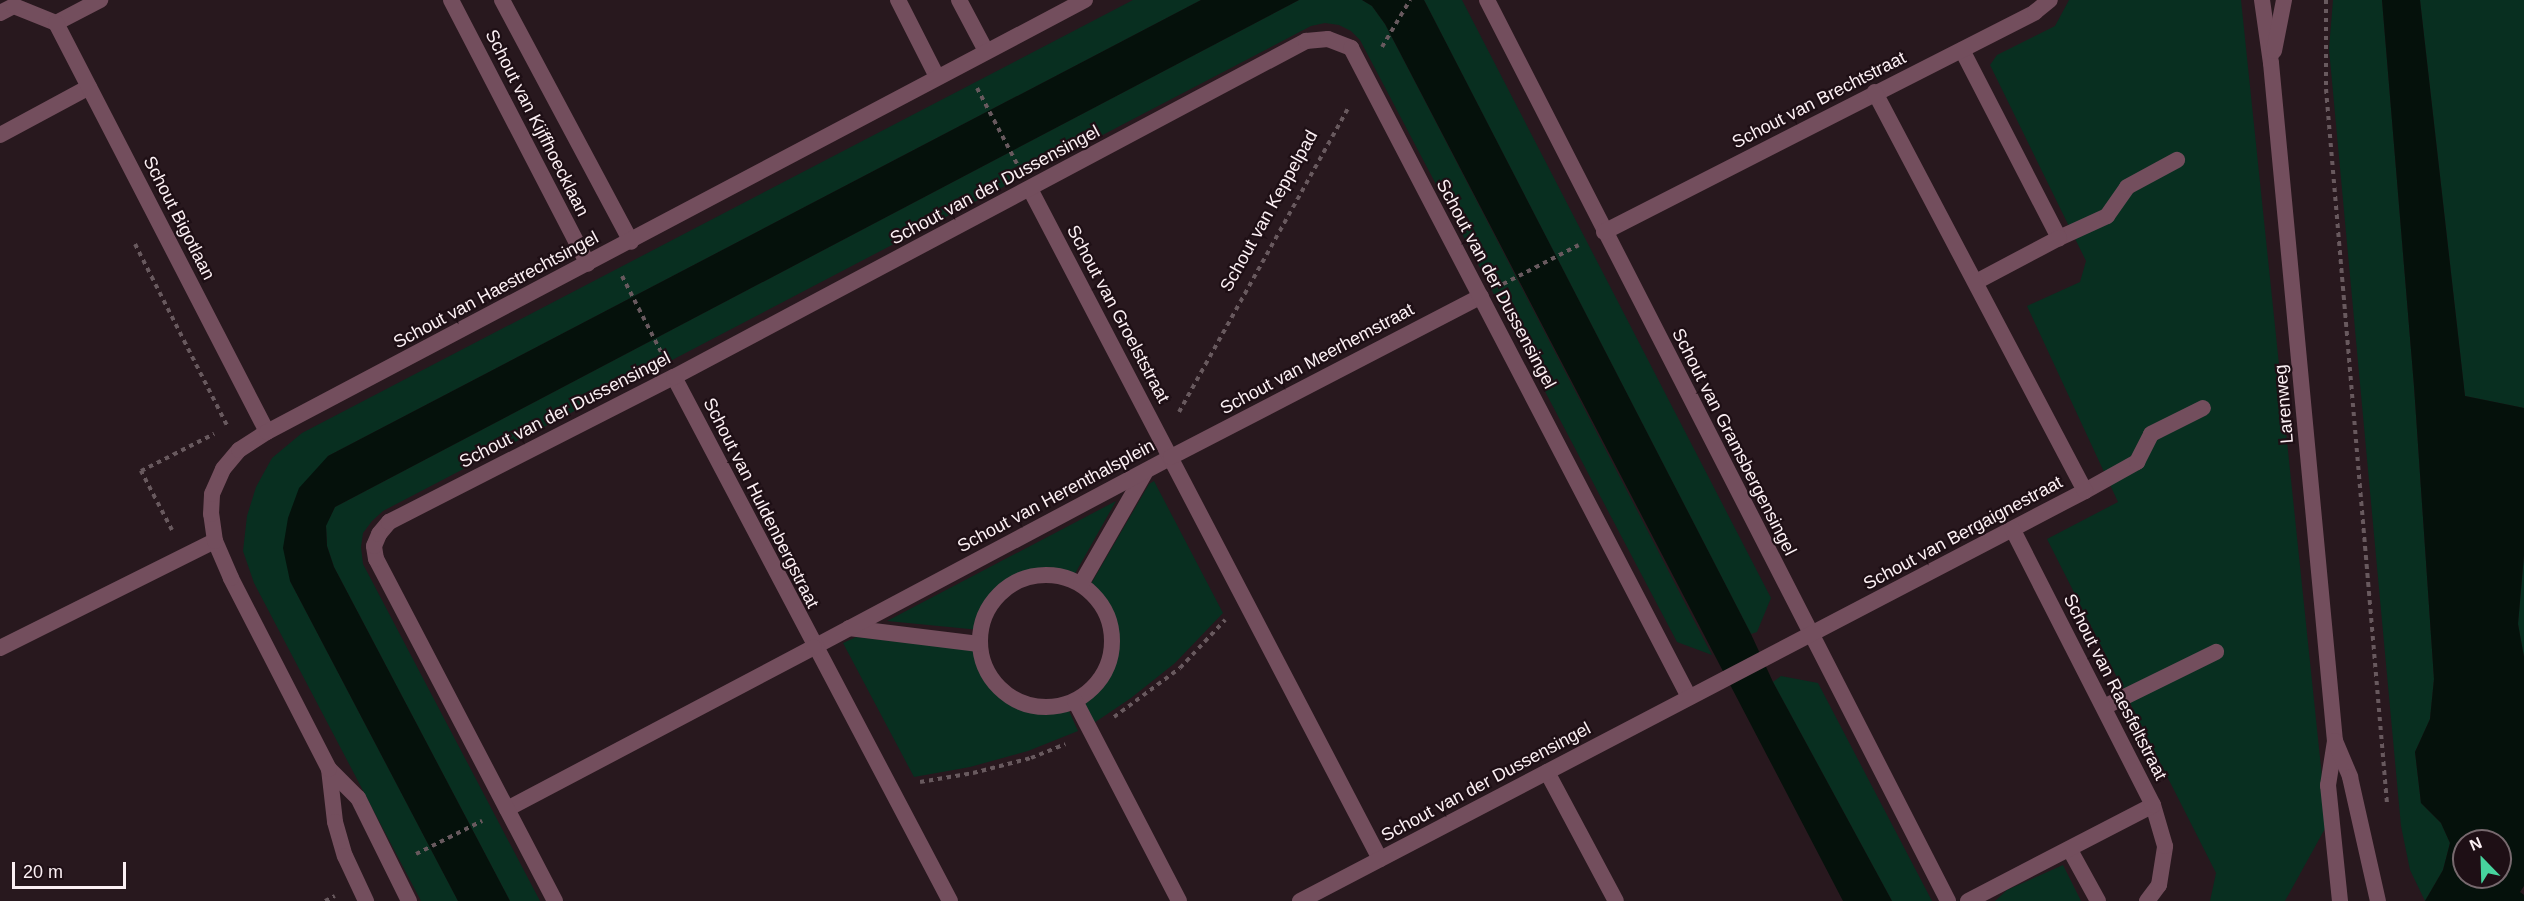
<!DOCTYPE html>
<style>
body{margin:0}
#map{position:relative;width:2524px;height:901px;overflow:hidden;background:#28181e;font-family:Arial,sans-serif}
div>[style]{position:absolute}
.green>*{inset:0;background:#082f20}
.water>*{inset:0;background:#05110b}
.path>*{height:4px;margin-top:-2px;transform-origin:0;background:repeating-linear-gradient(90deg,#68595e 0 4.5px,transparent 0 9px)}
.service>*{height:16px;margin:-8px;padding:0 8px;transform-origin:8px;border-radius:8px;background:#734e5d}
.pedestrian>*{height:16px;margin:-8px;padding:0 8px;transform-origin:8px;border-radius:8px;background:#734e5d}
.pedestrian>.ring{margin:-8px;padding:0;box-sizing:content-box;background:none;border:16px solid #734e5d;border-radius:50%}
.minor>*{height:16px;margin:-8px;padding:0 8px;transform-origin:8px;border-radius:8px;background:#734e5d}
span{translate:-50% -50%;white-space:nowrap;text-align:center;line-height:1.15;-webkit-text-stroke:4.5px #1e0f15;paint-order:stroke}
.street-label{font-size:18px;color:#fcf0f4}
.north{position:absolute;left:2452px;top:829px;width:60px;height:60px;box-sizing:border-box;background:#1e0f15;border:2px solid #77696e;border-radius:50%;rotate:337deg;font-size:16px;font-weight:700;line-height:24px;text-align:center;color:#fcf0f4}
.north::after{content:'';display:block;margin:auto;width:21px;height:27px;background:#47d49e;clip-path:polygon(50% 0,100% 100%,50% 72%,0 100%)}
.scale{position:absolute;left:12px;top:862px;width:114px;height:27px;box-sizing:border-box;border:3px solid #fcf0f4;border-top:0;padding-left:8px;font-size:18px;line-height:21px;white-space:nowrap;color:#fcf0f4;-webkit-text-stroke:4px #1e0f15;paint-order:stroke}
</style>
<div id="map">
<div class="green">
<div style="clip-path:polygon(1133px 0,1201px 0,328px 456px,290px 581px,458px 901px,421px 901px,254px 583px,243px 551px,247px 516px,256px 487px,272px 458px,302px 433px)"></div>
<div style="clip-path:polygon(1299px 0,1362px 0,1372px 6px,1385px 24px,1712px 655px,1677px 642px,1360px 40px,1351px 31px,1339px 25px,1325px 23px,1311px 26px,383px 511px,372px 521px,363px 533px,361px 547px,363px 564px,540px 901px,510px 901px,334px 567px,327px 546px,326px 525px,335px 507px)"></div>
<div style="clip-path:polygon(1424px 0,1462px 0,1771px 598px,1757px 632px,1751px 634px)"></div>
<div style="clip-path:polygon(2069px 0,2241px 0,2327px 825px,2285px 901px,2210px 901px,2216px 873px,2047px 539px,2118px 502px,2027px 306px,2080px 282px,2086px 261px,1990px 65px,1997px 55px,2055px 26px)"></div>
<div style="clip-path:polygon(2333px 0,2382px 0,2414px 386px,2434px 679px,2430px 719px,2415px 752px,2421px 803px,2441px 823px,2450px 843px,2443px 870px,2425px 901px,2410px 870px,2401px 826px,2329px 49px)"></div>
<div style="clip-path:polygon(2420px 0,2524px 0,2524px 408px,2465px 396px)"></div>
<div style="clip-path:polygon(1154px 481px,1223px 613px,1175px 663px,1131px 698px,1094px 723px,1082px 697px,1101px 679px,1107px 666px,1112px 650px,1112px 628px,1102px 604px,1088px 589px,1149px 484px)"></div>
<div style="clip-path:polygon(1116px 501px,1072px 579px,1051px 574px,1029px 576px,1010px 584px,995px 597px,985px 613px,980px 630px,887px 621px)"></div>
<div style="clip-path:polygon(2524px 555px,2524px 657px,2518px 624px)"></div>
<div style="clip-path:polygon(856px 637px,979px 651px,992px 681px,1005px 694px,1026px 704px,1052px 707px,1066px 704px,1078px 731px,1028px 751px,970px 767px,914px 777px,843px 643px)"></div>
<div style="clip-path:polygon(1781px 676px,1818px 683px,1932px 901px,1892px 901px,1773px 682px)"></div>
<div style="clip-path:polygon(2063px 865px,2081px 901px,1995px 901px,2007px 890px)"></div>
</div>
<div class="water">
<div style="clip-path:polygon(1201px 0,1299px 0,335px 507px,326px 526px,327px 546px,334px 567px,510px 901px,458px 901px,290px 581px,283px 548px,288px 518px,299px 488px,328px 456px)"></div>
<div style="clip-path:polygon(1362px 0,1424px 0,1751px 634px,1773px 682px,1892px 901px,1843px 901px,1385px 24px,1372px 6px)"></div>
<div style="clip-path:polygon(evenodd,2382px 0,2420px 0,2465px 396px,2524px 408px,2524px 555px,2518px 624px,2524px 657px,2524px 886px,2520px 892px,2524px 895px,2524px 901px,2425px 901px,2443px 870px,2450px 843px,2441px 823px,2421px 803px,2415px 752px,2430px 719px,2434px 679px,2414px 386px,2382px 0,2464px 841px,2500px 841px,2500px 877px,2464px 877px,2464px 841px)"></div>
</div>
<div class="path">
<div style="left:2326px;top:0;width:89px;rotate:90deg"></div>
<div style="left:2326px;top:89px;width:718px;rotate:85.12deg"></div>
<div style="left:1382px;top:47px;width:55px;rotate:-59.2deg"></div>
<div style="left:977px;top:88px;width:86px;rotate:62.2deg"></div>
<div style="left:135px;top:244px;width:203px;rotate:63.1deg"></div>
<div style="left:622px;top:276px;width:85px;rotate:62.8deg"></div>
<div style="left:1503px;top:284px;width:85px;rotate:-27.2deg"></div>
<div style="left:1179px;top:412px;width:350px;rotate:-60.9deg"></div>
<div style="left:172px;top:530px;width:67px;rotate:-117.7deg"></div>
<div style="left:141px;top:471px;width:82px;rotate:-26.9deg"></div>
<div style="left:1114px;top:717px;width:82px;rotate:-36.6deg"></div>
<div style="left:1180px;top:668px;width:66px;rotate:-46.8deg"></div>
<div style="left:920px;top:782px;width:54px;rotate:-9.6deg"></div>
<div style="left:973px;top:773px;width:60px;rotate:-14.5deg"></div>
<div style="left:1031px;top:758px;width:37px;rotate:-22deg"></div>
<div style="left:416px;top:854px;width:74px;rotate:-26.6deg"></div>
<div style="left:325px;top:901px;width:11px;rotate:-27deg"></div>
</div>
<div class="service">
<div style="left:0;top:13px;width:16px;rotate:-27deg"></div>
<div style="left:14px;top:6px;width:45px;rotate:22deg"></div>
<div style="left:56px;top:23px;width:50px;rotate:-27.6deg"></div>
<div style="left:0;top:135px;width:101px;rotate:-28.3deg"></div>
<div style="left:2059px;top:238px;width:53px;rotate:-24.6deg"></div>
<div style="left:2107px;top:216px;width:35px;rotate:-55deg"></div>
<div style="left:2127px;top:187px;width:57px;rotate:-28.4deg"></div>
<div style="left:2085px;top:491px;width:60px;rotate:-29.1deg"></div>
<div style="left:2137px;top:462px;width:31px;rotate:-63deg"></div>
<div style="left:2151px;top:434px;width:58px;rotate:-26.6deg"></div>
<div style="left:2104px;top:707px;width:125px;rotate:-26.2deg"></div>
<div style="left:2070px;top:850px;width:58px;rotate:61.2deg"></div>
<div style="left:2147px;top:901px;width:20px;rotate:-53deg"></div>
<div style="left:2159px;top:885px;width:39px;rotate:-81deg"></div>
<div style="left:2165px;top:846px;width:43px;rotate:-106.3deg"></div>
</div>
<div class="pedestrian">
<div class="ring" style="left:980px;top:575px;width:116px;height:116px"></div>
<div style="left:1081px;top:584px;width:130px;rotate:-60.1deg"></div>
<div style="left:849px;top:628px;width:131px;rotate:7deg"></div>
<div style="left:814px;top:647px;width:404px;rotate:-28deg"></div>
<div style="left:1075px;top:701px;width:225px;rotate:62.5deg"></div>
</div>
<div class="minor">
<div style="left:451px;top:0;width:297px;rotate:62.6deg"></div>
<div style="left:502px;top:0;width:274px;rotate:61.9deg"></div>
<div style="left:898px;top:0;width:86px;rotate:63.1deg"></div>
<div style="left:959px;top:0;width:58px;rotate:62.1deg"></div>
<div style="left:1487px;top:0;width:1012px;rotate:62.9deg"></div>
<div style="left:2262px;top:0;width:64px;rotate:81.9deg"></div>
<div style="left:2271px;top:63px;width:681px;rotate:84.61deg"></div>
<div style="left:2335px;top:741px;width:45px;rotate:99deg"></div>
<div style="left:2328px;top:785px;width:117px;rotate:84.1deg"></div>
<div style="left:56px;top:23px;width:460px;rotate:62.7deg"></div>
<div style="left:1962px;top:50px;width:212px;rotate:62.7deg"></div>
<div style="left:2059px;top:238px;width:94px;rotate:152.1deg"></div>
<div style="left:2274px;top:51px;width:52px;rotate:-78.9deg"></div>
<div style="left:1030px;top:189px;width:756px;rotate:62.42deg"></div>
<div style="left:1604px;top:232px;width:484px;rotate:-27deg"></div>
<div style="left:2035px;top:12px;width:19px;rotate:-39deg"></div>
<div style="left:674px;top:377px;width:592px;rotate:62.22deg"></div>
<div style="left:1171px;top:457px;width:349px;rotate:-27.4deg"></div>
<div style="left:0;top:648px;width:240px;rotate:-26.5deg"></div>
<div style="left:2335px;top:741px;width:39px;rotate:67deg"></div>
<div style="left:2350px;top:777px;width:127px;rotate:77.3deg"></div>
<div style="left:329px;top:769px;width:53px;rotate:83.5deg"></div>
<div style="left:335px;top:822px;width:35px;rotate:74deg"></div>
<div style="left:345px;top:856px;width:50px;rotate:65deg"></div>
<div style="left:1547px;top:772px;width:146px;rotate:61.9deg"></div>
<div style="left:507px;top:809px;width:347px;rotate:-27.8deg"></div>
<div style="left:409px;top:901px;width:115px;rotate:-116.3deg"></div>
<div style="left:358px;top:798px;width:41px;rotate:-135deg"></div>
<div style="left:329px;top:769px;width:215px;rotate:-117.2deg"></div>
<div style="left:231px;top:578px;width:40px;rotate:-113.4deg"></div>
<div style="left:215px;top:541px;width:27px;rotate:-98deg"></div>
<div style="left:211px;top:514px;width:20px;rotate:-87deg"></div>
<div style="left:212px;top:494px;width:27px;rotate:-66deg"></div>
<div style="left:223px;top:469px;width:25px;rotate:-50deg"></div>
<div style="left:239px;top:450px;width:33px;rotate:-33deg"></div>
<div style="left:267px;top:432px;width:925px;rotate:-27.84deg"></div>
<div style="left:555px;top:901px;width:386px;rotate:-117.6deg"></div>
<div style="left:376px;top:559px;width:13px;rotate:-99deg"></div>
<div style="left:374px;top:546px;width:13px;rotate:-67deg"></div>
<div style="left:379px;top:534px;width:16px;rotate:-50deg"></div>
<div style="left:389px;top:522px;width:320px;rotate:-27deg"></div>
<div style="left:674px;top:377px;width:716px;rotate:-28deg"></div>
<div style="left:1306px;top:41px;width:22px;rotate:-5deg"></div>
<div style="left:1328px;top:39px;width:25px;rotate:21deg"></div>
<div style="left:1351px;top:48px;width:732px;rotate:62.49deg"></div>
<div style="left:1300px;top:901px;width:886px;rotate:-27.58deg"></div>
<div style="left:2085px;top:491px;width:451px;rotate:-117.8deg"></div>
<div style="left:1968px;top:901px;width:208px;rotate:-27.4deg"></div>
<div style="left:2153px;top:805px;width:309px;rotate:-117deg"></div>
</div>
<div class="street-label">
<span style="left:1819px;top:100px;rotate:-27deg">Schout van Brechtstraat</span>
<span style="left:537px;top:123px;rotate:63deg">Schout van Kijffhoecklaan</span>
<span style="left:995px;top:185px;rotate:-28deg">Schout van der Dussensingel</span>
<span style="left:1269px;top:211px;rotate:-61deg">Schout van Keppelpad</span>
<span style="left:179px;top:218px;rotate:63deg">Schout Bigotlaan</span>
<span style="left:1496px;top:284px;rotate:62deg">Schout van der Dussensingel</span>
<span style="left:496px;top:290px;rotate:-28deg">Schout van Haestrechtsingel</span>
<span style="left:1118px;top:314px;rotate:62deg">Schout van Groelststraat</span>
<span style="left:1317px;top:359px;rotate:-28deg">Schout van Meerhemstraat</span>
<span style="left:2284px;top:404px;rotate:-95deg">Larenweg</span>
<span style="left:565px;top:410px;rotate:-27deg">Schout van der Dussensingel</span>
<span style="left:1734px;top:442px;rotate:63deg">Schout van Gramsbergensingel</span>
<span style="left:1056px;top:496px;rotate:-28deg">Schout van Herenthalsplein</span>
<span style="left:761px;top:503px;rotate:63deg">Schout van Huldenbergstraat</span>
<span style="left:1963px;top:533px;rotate:-28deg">Schout van Bergaignestraat</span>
<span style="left:2115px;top:687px;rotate:63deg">Schout van Raesfeltstraat</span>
<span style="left:1486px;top:782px;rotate:-28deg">Schout van der Dussensingel</span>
</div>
<div class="north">N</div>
<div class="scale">20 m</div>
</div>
